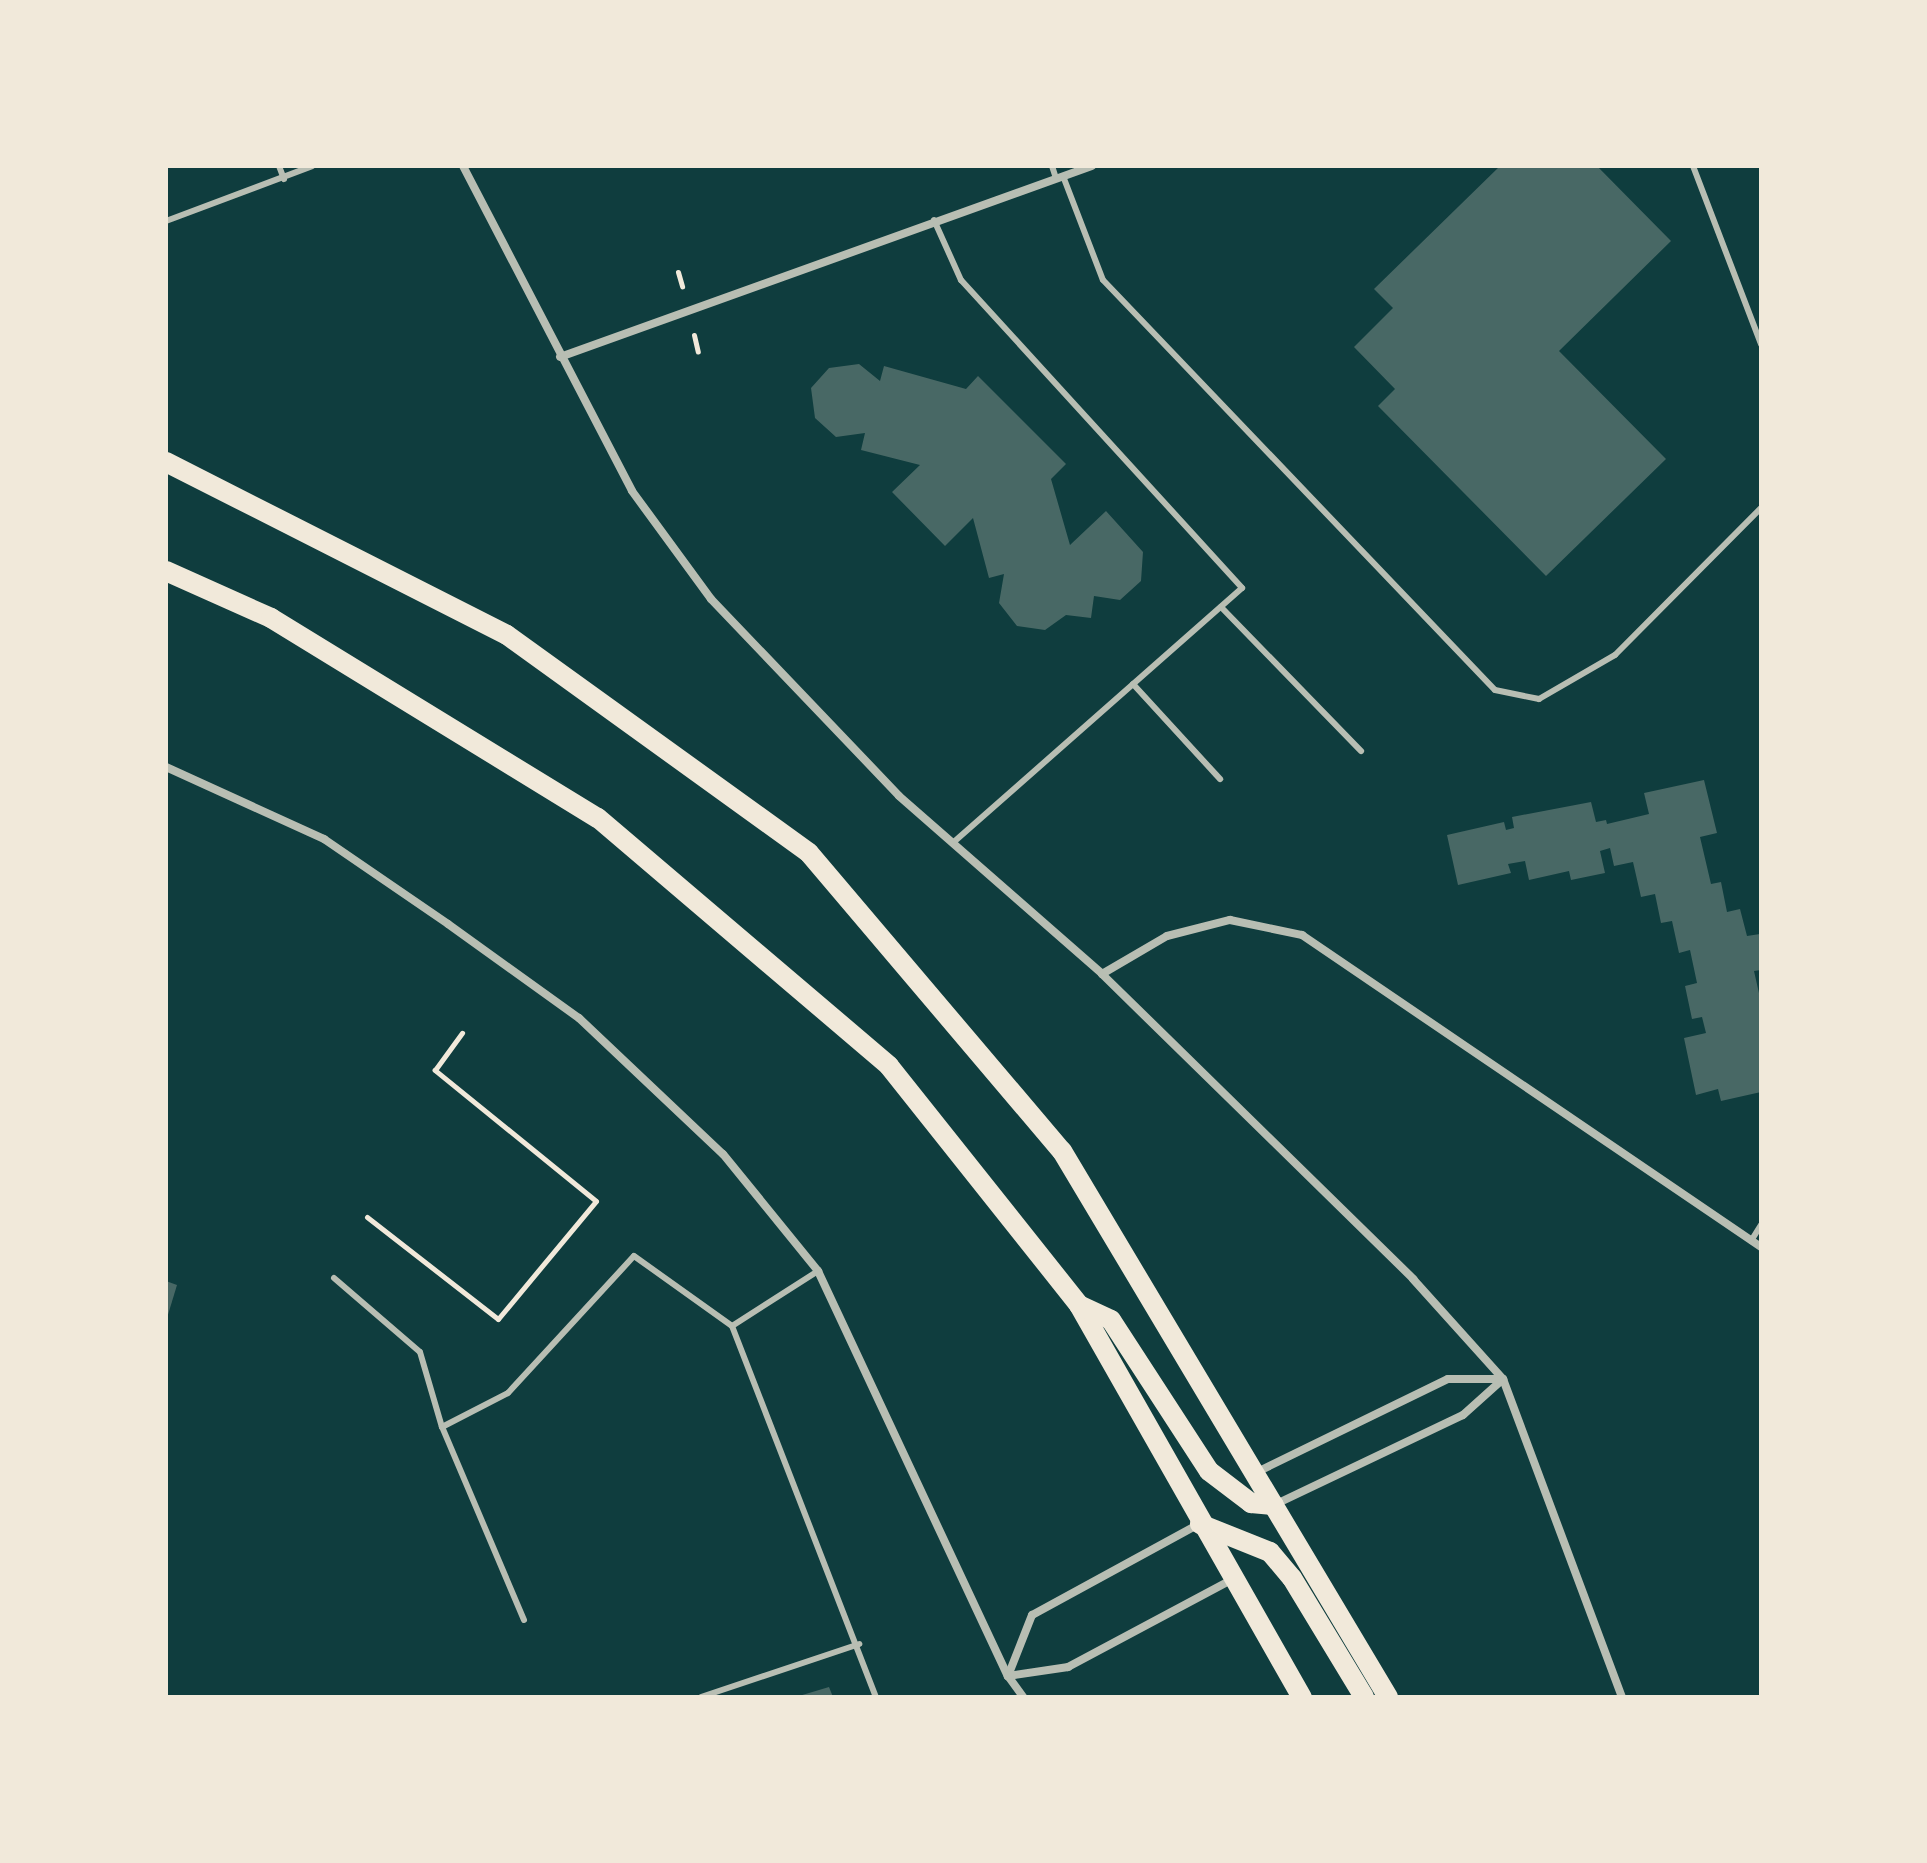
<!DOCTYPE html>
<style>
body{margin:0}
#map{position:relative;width:1927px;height:1863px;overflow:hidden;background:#0f3d3e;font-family:"Open Sans",sans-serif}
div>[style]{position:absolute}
.building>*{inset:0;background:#486865}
.path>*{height:5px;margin:-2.5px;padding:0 2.5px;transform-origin:2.5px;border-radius:2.5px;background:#f1e9da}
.service>*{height:6px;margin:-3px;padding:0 3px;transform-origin:3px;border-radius:3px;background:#b8beb3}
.minor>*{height:8px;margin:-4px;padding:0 4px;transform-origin:4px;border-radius:4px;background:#b8beb3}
.primary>*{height:20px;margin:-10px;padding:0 10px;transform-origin:10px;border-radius:10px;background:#f1e9da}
span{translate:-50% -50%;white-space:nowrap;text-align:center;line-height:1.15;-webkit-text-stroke:6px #f1e9da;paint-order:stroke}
.frame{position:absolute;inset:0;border:168px solid #f1e9da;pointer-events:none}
</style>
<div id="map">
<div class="building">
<div style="clip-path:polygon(1500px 166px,1597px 166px,1671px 241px,1559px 351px,1666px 459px,1546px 576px,1378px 406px,1395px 389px,1354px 347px,1393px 308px,1374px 289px)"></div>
<div style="clip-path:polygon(859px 364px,880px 381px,884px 366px,966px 389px,978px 376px,1066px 464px,1051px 479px,1070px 545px,1106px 511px,1143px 552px,1141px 581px,1120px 600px,1094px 596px,1091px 618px,1066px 615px,1045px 630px,1017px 626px,999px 603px,1004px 574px,989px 578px,973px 518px,945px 546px,892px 492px,920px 465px,861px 450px,865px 433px,836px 437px,815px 418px,811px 388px,829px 368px)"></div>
<div style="clip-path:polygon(1704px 780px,1717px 833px,1700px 837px,1711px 884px,1721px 882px,1727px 912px,1740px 909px,1747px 936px,1760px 934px,1761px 938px,1761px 970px,1754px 971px,1761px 1002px,1761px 1092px,1721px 1101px,1718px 1089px,1696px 1095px,1684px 1038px,1706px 1033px,1702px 1017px,1692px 1019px,1685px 986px,1697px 983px,1690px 950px,1679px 953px,1672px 921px,1661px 923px,1655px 894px,1641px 897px,1633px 862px,1614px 866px,1610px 848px,1600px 851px,1605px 873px,1571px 880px,1569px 871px,1529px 880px,1525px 861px,1508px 864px,1511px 873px,1458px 885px,1447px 835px,1504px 822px,1506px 830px,1514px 828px,1512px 817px,1591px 802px,1596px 822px,1606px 820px,1607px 824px,1649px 814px,1644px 793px)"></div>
<div style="clip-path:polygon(166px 1281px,177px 1285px,167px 1318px,166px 1318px)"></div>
<div style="clip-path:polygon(829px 1687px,833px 1697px,799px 1697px,799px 1696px)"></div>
</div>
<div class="path">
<div style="left:678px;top:272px;width:15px;rotate:74deg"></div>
<div style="left:694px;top:335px;width:17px;rotate:77deg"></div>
<div style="left:367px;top:1217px;width:166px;rotate:37.9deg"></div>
<div style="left:498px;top:1319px;width:153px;rotate:-50.3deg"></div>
<div style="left:596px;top:1201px;width:208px;rotate:-140.9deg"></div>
<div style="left:435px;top:1070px;width:46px;rotate:-53.9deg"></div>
</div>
<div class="service">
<div style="left:279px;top:166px;width:14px;rotate:69deg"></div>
<div style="left:1052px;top:166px;width:13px;rotate:72deg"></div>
<div style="left:1693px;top:166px;width:191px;rotate:69.1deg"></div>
<div style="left:1063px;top:176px;width:111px;rotate:69deg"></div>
<div style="left:1103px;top:280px;width:567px;rotate:46.29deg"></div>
<div style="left:1495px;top:690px;width:45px;rotate:11.6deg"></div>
<div style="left:1539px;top:699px;width:88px;rotate:-30.1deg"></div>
<div style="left:1615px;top:655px;width:207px;rotate:-45.2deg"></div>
<div style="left:934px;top:220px;width:66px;rotate:65.8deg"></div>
<div style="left:961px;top:280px;width:417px;rotate:47.6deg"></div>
<div style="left:1242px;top:588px;width:385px;rotate:138.6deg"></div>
<div style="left:166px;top:221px;width:156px;rotate:-20.6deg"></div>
<div style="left:1221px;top:607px;width:201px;rotate:45.8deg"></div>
<div style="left:1133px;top:684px;width:129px;rotate:47.5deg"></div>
<div style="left:1751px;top:1241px;width:19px;rotate:-58deg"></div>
<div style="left:818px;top:1271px;width:102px;rotate:147.4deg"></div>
<div style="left:732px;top:1326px;width:398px;rotate:68.8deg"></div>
<div style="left:334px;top:1278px;width:113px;rotate:40.7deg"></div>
<div style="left:420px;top:1352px;width:78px;rotate:73.7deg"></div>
<div style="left:524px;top:1620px;width:210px;rotate:-113deg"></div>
<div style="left:442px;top:1427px;width:74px;rotate:-27.3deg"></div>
<div style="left:508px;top:1393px;width:186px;rotate:-47.4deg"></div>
<div style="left:634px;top:1256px;width:120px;rotate:35.5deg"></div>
<div style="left:701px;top:1697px;width:167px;rotate:-18.5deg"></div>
</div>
<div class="minor">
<div style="left:463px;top:166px;width:366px;rotate:62.5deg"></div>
<div style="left:632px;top:491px;width:134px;rotate:53.8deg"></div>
<div style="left:711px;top:599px;width:272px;rotate:46.3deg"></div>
<div style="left:899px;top:796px;width:270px;rotate:41.2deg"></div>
<div style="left:1102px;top:974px;width:436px;rotate:44.4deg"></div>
<div style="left:1413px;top:1279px;width:135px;rotate:48deg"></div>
<div style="left:1503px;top:1379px;width:340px;rotate:69.5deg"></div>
<div style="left:560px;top:357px;width:565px;rotate:-19.75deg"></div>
<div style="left:166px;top:767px;width:174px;rotate:24.5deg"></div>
<div style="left:324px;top:839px;width:150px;rotate:34.4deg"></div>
<div style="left:448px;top:924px;width:161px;rotate:35.7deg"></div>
<div style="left:579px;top:1018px;width:198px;rotate:43.4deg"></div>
<div style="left:723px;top:1154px;width:151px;rotate:50.9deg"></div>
<div style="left:818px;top:1271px;width:447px;rotate:64.9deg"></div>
<div style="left:1008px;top:1676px;width:26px;rotate:54deg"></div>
<div style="left:1102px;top:974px;width:75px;rotate:-30.3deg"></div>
<div style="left:1167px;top:936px;width:65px;rotate:-14.3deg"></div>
<div style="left:1230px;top:920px;width:74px;rotate:11.8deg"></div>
<div style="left:1302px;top:935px;width:555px;rotate:34.21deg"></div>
<div style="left:1257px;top:1472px;width:212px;rotate:-26deg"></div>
<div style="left:1448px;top:1379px;width:55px"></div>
<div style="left:1274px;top:1505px;width:209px;rotate:-25.5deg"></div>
<div style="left:1463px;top:1415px;width:52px;rotate:-41.9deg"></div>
<div style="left:1199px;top:1524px;width:190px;rotate:151.4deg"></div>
<div style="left:1032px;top:1615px;width:66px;rotate:111.5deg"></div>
<div style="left:1008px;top:1676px;width:61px;rotate:-8.5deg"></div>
<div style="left:1068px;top:1667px;width:187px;rotate:-28.1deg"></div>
</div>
<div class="primary">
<div style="left:166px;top:462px;width:382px;rotate:26.9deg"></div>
<div style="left:507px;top:635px;width:372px;rotate:35.8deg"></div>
<div style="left:809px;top:853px;width:391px;rotate:49.7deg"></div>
<div style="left:1062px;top:1151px;width:636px;rotate:59.16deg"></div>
<div style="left:166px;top:571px;width:115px;rotate:24.1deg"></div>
<div style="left:271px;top:618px;width:383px;rotate:31.5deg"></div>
<div style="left:598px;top:818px;width:382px;rotate:40.4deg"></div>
<div style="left:889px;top:1066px;width:305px;rotate:51.5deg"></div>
<div style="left:1079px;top:1305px;width:451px;rotate:60.4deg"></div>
<div style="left:1079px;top:1305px;width:35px;rotate:25deg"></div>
<div style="left:1111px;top:1320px;width:180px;rotate:57deg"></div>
<div style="left:1209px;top:1471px;width:53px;rotate:37.3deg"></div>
<div style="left:1251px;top:1503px;width:23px;rotate:5deg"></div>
<div style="left:1200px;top:1524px;width:75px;rotate:21.8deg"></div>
<div style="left:1270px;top:1552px;width:34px;rotate:50deg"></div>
<div style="left:1292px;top:1578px;width:139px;rotate:58.8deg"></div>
</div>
<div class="frame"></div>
</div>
